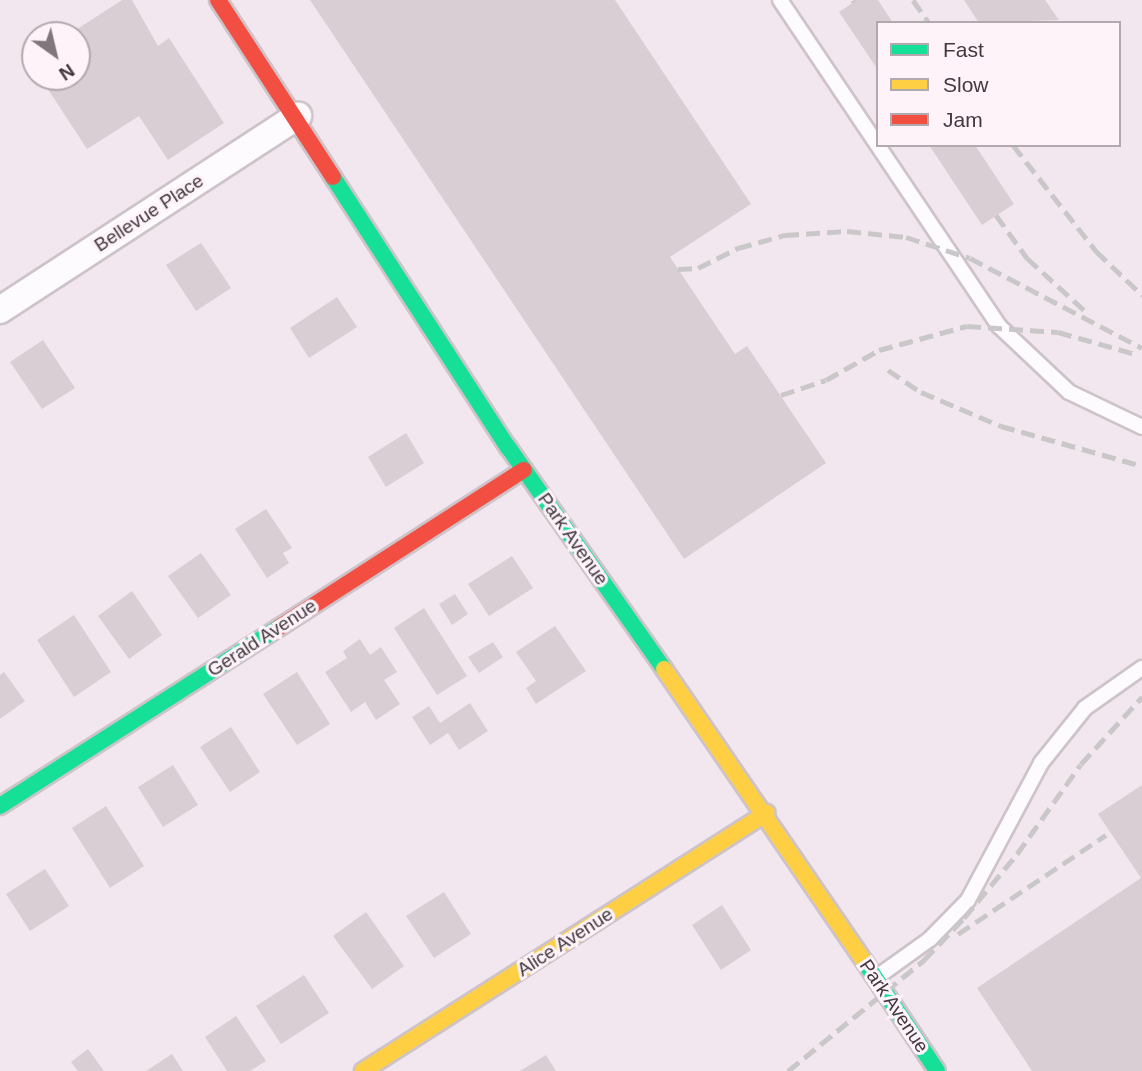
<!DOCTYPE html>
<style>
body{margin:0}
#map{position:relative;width:1142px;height:1071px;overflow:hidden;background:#f3e7ef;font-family:Helvetica,sans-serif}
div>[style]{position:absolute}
.building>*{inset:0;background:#d8ced3}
.roads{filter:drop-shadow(2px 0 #cdc3c9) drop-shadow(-2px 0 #cdc3c9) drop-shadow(0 2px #cdc3c9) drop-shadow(0 -2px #cdc3c9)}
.lane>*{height:14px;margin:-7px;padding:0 7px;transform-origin:7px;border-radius:7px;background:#fdfbfd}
.street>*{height:26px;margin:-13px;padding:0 13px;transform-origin:13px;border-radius:13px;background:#fdfbfd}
.fast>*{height:16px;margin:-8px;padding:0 8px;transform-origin:8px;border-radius:8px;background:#16e098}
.slow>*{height:16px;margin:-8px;padding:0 8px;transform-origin:8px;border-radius:8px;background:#ffcf43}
.jam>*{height:16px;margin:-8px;padding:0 8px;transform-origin:8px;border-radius:8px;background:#f24e42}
.rail>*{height:5px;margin-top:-2.5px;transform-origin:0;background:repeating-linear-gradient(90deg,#cac7c9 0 14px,transparent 0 21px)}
span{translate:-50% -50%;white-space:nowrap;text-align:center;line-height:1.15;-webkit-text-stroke:6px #fdf3f9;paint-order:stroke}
.street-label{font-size:19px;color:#42393e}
.legend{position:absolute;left:876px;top:21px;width:245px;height:126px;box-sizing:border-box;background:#fdf3f9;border:2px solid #b2a9ae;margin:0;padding:9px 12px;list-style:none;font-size:21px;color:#42393e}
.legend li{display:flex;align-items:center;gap:14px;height:35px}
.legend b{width:35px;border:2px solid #b2a9ae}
.north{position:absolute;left:21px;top:21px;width:70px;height:70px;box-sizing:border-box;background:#fdf3f9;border:2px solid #b2a9ae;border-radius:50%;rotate:146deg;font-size:19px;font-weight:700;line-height:28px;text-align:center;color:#42393e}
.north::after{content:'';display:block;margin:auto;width:24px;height:32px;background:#80767c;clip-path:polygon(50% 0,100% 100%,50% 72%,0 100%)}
</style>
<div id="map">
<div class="building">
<div style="clip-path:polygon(122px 0,132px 0,158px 46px,169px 38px,224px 123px,168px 160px,139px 116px,87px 149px,40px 77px,77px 77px,77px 35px,68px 35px)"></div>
<div style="clip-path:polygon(310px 0,615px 0,751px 204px,670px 257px,735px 354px,747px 346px,826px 463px,684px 559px)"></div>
<div style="clip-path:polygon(857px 0,878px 0,893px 23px,878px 23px,878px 70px,839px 12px)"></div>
<div style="clip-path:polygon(964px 0,1045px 0,1059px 20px,979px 23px)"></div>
<div style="clip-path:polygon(929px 145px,975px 145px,1014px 204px,982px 225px)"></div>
<div style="clip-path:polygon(201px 243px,231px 288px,196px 311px,166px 265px)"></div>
<div style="clip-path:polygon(337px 297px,357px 327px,309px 358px,290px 328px)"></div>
<div style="clip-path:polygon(43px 340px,75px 388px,42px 409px,10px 362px)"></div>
<div style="clip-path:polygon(406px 433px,424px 463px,386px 487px,368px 457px)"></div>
<div style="clip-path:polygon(266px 509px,292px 548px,283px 553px,289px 563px,267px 578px,235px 529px)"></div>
<div style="clip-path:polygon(201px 553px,231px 595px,198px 618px,168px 576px)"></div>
<div style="clip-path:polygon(512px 556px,533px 588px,489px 616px,468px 584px)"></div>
<div style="clip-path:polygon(132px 591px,162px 635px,129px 659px,98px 616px)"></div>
<div style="clip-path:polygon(455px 594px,468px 614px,452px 625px,439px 604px)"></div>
<div style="clip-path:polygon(424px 608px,467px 676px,437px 695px,394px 628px)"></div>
<div style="clip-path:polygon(74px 615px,111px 672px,74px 697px,37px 640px)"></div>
<div style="clip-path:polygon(555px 626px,586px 671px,536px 704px,526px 688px,536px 681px,516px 652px)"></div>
<div style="clip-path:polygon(360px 639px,370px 655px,381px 647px,397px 672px,384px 680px,400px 704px,376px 720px,365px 702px,351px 712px,325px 672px,347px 658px,343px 651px)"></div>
<div style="clip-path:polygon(493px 642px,503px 657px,479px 673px,468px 657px)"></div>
<div style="clip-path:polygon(4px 672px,25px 701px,0 719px,0 675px)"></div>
<div style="clip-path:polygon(297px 672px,330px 724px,297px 745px,263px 694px)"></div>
<div style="clip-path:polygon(470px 703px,488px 731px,459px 750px,448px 733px,430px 745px,412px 717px,429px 706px,440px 723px)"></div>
<div style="clip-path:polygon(231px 727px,260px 772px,230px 792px,200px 747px)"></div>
<div style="clip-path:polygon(173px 765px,198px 805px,163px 827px,138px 787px)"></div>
<div style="clip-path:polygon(1142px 785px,1142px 1071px,1032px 1071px,977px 988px,1141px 878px,1098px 814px)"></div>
<div style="clip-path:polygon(106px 806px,144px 866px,110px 888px,72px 828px)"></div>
<div style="clip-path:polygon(45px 869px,69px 906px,30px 931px,6px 894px)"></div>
<div style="clip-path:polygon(444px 892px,471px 934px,434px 958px,406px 916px)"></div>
<div style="clip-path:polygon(722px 905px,751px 950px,721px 970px,692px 925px)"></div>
<div style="clip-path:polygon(366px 912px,404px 966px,372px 989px,333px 936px)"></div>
<div style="clip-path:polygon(304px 975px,329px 1013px,281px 1044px,256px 1006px)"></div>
<div style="clip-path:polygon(236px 1016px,266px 1061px,250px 1071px,227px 1071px,205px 1037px)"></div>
<div style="clip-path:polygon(88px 1049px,104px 1071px,78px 1071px,71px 1062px)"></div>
<div style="clip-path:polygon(172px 1054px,183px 1071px,146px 1071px)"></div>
<div style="clip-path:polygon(546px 1055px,556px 1071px,520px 1071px)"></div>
</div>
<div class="roads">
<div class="lane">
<div style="left:780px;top:0;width:393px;rotate:56.1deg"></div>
<div style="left:999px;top:326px;width:96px;rotate:43.3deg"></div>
<div style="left:1069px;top:392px;width:81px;rotate:25.6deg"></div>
<div style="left:877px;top:977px;width:65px;rotate:-35.6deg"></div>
<div style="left:930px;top:939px;width:54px;rotate:-45.7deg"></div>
<div style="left:968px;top:900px;width:155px;rotate:-61.9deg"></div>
<div style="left:1041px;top:763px;width:70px;rotate:-51.3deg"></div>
<div style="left:1085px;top:708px;width:70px;rotate:-35.1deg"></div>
</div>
<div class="street">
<div style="left:0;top:310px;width:356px;rotate:-33.1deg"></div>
</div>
<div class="fast">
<div style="left:333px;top:177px;width:322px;rotate:57.1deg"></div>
<div style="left:508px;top:447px;width:271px;rotate:54.9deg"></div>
<div style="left:0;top:806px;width:332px;rotate:-32.6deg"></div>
<div style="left:864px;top:961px;width:132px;rotate:56.4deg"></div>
</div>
<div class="slow">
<div style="left:664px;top:669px;width:354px;rotate:55.6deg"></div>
<div style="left:363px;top:1071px;width:479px;rotate:-32.6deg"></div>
</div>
<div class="jam">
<div style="left:218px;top:0;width:211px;rotate:57deg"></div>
<div style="left:280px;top:627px;width:290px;rotate:-32.8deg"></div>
</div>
</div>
<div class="rail">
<div style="left:853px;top:0;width:2px;rotate:63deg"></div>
<div style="left:913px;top:0;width:28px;rotate:55deg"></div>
<div style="left:1013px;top:145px;width:135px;rotate:51.9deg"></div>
<div style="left:1096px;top:251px;width:64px;rotate:43.7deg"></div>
<div style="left:996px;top:215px;width:53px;rotate:54.2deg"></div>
<div style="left:1027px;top:258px;width:77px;rotate:42.4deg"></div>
<div style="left:678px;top:269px;width:20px;rotate:-3deg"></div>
<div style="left:698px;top:268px;width:45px;rotate:-26.6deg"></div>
<div style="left:738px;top:248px;width:49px;rotate:-15.5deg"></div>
<div style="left:785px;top:235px;width:62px;rotate:-3.7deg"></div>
<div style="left:847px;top:231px;width:59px;rotate:5.8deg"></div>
<div style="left:906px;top:237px;width:67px;rotate:18.2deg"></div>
<div style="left:970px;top:258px;width:194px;rotate:27.6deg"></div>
<div style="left:888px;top:370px;width:40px;rotate:34deg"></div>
<div style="left:921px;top:392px;width:87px;rotate:23deg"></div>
<div style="left:1001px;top:426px;width:147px;rotate:15.8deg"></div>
<div style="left:781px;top:395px;width:47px;rotate:-18.4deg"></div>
<div style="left:826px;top:380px;width:61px;rotate:-29.5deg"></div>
<div style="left:879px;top:350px;width:91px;rotate:-15.3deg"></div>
<div style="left:967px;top:326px;width:91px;rotate:3.8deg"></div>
<div style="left:1058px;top:332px;width:81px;rotate:15.8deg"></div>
<div style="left:958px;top:934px;width:178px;rotate:-33.8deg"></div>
<div style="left:788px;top:1071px;width:176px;rotate:-39.2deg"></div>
<div style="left:924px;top:960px;width:58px;rotate:-46.4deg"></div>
<div style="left:964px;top:918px;width:83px;rotate:-50.4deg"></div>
<div style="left:1017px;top:854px;width:110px;rotate:-54.6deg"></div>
<div style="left:1081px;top:764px;width:91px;rotate:-47.7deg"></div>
</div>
<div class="street-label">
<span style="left:149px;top:213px;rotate:-33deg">Bellevue Place</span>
<span style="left:573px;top:539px;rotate:55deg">Park Avenue</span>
<span style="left:262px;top:638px;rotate:-33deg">Gerald Avenue</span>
<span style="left:565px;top:942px;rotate:-33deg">Alice Avenue</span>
<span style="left:894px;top:1006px;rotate:56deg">Park Avenue</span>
</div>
<ul class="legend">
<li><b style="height:9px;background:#16e098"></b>Fast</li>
<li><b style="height:9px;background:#ffcf43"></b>Slow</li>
<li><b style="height:9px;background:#f24e42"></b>Jam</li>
</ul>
<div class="north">N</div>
</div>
